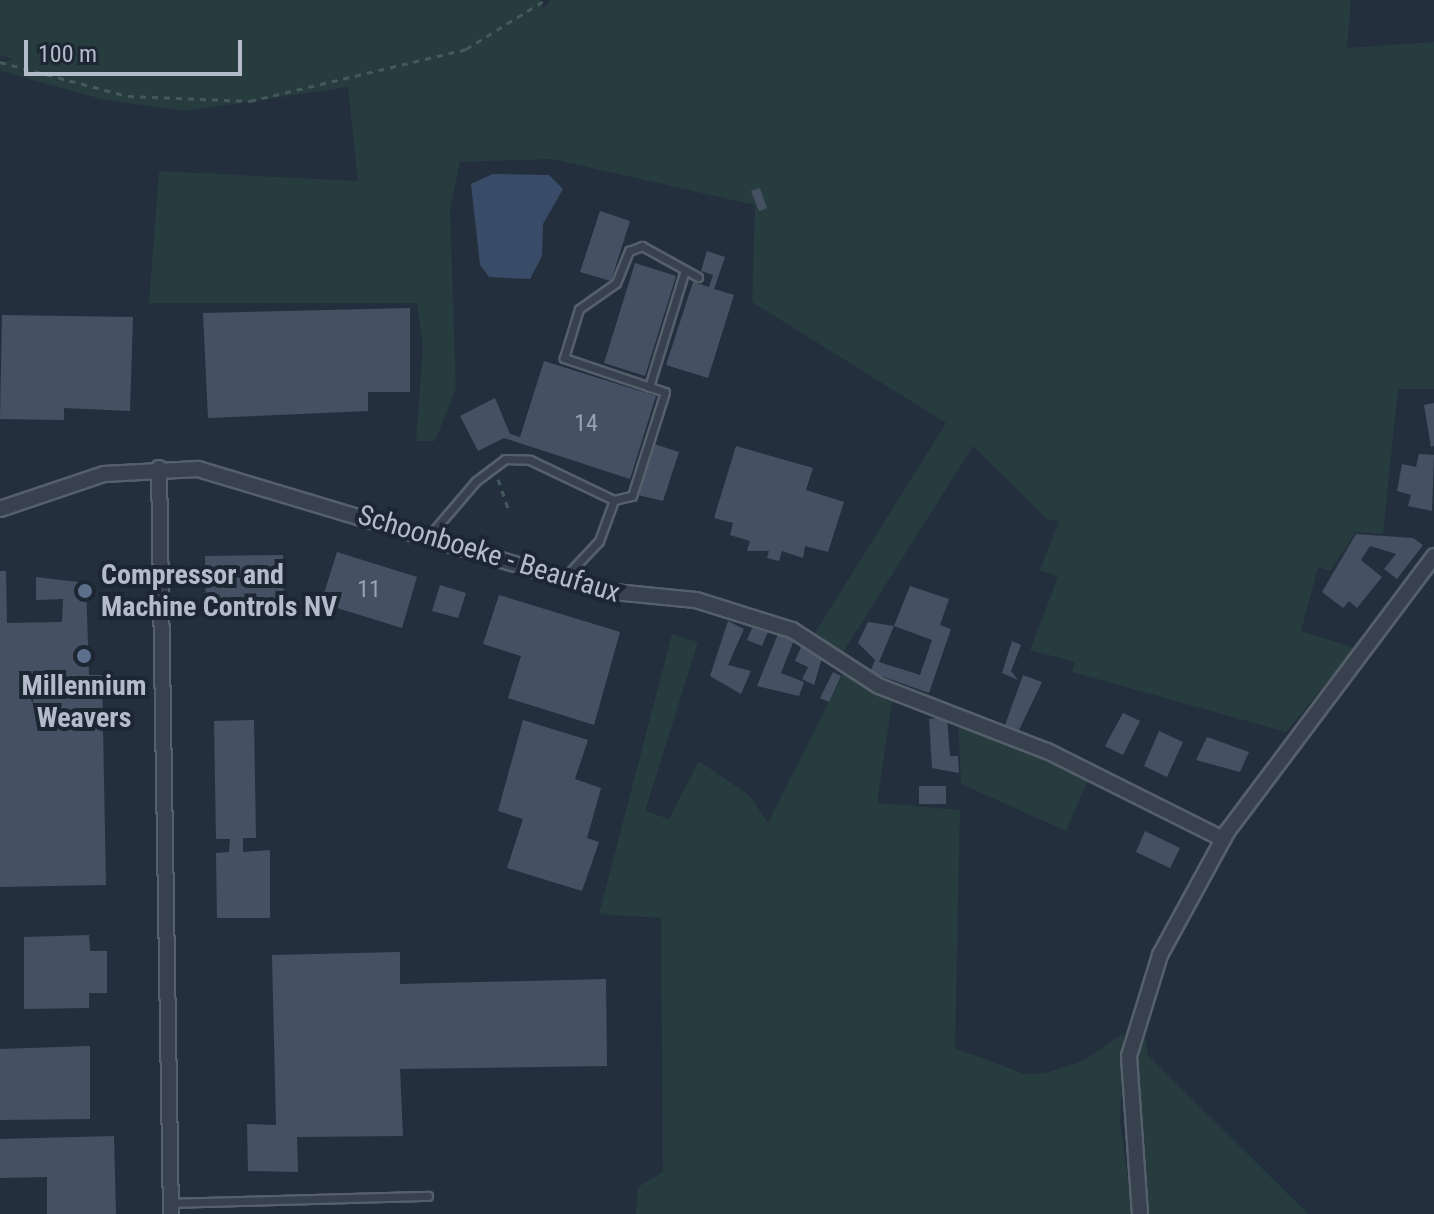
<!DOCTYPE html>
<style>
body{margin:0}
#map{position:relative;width:1434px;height:1214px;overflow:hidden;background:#242f3e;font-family:"Roboto Condensed",sans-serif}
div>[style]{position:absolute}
.green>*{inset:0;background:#263c3f}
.water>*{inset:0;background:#394c67}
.building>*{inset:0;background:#455162}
.path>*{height:3px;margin-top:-1.5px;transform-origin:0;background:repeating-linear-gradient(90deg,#44595c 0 6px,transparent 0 12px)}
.roads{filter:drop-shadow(2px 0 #565f6c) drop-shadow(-2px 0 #565f6c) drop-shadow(0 2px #565f6c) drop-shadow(0 -2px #565f6c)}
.service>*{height:7px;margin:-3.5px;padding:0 3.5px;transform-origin:3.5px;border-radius:3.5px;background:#38414e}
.minor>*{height:14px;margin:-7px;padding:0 7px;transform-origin:7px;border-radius:7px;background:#38414e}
.dots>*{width:22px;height:22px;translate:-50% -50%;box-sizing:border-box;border:4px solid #1d2633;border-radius:50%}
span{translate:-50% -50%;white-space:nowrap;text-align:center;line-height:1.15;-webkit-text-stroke:8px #1d2633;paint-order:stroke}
.number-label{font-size:24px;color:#98a1af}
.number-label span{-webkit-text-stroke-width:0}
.street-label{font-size:28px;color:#b4bcc9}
.poi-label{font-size:28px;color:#b4bcc9;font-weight:700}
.left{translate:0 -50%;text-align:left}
.scale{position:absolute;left:24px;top:40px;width:218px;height:36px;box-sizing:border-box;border:4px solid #b4bcc9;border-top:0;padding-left:10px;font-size:24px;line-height:28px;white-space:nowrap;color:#b4bcc9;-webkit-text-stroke:6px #1d2633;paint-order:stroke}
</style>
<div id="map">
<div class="green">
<div style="clip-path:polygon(0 0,540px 0,543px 9px,550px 0,1351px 0,1347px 48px,1434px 42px,1434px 389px,1398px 389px,1383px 534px,1356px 532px,1330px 571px,1318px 567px,1301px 631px,1355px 648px,1286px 732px,1072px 672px,1075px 662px,1030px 650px,1058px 577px,1040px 570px,1059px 521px,1048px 520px,973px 446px,843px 652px,815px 633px,946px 423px,752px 302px,755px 205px,552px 159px,460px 162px,450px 210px,456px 389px,435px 441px,416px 441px,423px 348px,417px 303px,149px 303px,159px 171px,358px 181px,348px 87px,186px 111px,105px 100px,0 71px,0 63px,13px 59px,0 55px)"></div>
<div style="clip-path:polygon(672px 634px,698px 642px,645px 811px,669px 819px,699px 761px,750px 796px,768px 823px,846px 668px,893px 695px,877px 803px,960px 810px,955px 1048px,1025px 1074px,1046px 1073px,1083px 1061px,1124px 1033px,1120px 1121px,1133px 1214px,636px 1214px,638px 1187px,663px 1172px,661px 918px,599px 914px)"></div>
<div style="clip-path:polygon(958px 718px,1089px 778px,1066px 831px,961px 784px)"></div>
<div style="clip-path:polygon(1143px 1026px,1148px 1055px,1308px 1214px,1148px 1214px,1133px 1129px,1132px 1068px)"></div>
</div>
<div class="water">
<div style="clip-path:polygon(493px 174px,549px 175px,563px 189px,543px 224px,542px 256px,530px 279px,489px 277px,480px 265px,471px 184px)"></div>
</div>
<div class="building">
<div style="clip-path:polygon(760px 188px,767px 208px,759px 211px,751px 191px)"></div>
<div style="clip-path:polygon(600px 211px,630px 221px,611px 281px,580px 272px)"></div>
<div style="clip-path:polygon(707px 251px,725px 257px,714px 289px,734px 295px,708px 378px,666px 365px,693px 282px,709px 287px,713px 275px,701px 271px)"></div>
<div style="clip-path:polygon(635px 263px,676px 276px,645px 376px,604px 363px)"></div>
<div style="clip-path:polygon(410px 308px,410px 392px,368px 392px,368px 411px,208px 418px,203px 313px)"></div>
<div style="clip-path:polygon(2px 315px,133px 317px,130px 411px,64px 408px,64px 420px,0 419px)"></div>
<div style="clip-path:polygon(544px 361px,656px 396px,630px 479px,504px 438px,478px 451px,460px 416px,495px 398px,510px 434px,520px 437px)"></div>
<div style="clip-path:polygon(1434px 403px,1434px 446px,1431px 447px,1424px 405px)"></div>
<div style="clip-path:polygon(654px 444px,679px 452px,663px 501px,638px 495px)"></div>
<div style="clip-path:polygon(736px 446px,813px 468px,806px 490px,844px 502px,828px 552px,805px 546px,803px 558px,782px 551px,779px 561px,767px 558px,769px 551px,747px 551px,750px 541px,730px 535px,733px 523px,714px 518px)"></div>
<div style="clip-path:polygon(1419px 454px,1434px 455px,1432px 511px,1408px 506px,1411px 495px,1397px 491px,1402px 464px,1416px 467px)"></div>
<div style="clip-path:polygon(1356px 534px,1413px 538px,1423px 545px,1397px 579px,1384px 569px,1396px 554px,1370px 546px,1361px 560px,1382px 577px,1357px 608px,1349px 601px,1343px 608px,1322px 592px)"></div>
<div style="clip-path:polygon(337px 552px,417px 577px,402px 628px,321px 603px)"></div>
<div style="clip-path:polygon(283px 555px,284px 609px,206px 611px,205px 556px)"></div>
<div style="clip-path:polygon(0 571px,6px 571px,7px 623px,62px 622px,63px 599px,36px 600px,36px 577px,86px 583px,89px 675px,102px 675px,106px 885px,0 887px)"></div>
<div style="clip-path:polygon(440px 585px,466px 593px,458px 618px,432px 611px)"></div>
<div style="clip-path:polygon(evenodd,910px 586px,949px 599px,940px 625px,951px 629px,929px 693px,870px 672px,875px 660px,858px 643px,868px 622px,894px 626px,910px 586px,894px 626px,932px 640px,920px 675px,879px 662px,894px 626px)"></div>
<div style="clip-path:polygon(499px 595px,620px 632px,594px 725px,508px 698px,521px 656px,483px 644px)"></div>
<div style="clip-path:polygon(728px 621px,744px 629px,728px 665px,751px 671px,741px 694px,710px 676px)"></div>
<div style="clip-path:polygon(752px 628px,768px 632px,762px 646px,747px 640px)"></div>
<div style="clip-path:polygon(778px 634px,794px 640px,781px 673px,804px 682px,799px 696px,757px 686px)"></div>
<div style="clip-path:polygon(1012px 641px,1021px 645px,1011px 671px,1018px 680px,1002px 673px)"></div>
<div style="clip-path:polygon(802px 645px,823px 654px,814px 685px,802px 679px,808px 667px,795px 661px)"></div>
<div style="clip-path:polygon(833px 672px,841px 676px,829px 702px,820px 698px)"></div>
<div style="clip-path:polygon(1023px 675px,1042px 682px,1019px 730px,1005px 725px)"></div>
<div style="clip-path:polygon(1123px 713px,1140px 721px,1123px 755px,1105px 746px)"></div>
<div style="clip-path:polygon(947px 717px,950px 756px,958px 756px,959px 773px,932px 768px,929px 719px)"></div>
<div style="clip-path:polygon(254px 720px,256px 838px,243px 838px,243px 852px,270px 850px,270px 918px,217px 918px,216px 853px,229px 852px,230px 839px,216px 839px,214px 721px)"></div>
<div style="clip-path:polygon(523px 720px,588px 740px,575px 779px,601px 788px,587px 838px,599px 842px,582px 891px,507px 868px,523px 819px,498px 811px)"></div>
<div style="clip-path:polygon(1159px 731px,1183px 742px,1167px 777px,1144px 766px)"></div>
<div style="clip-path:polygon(1207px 737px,1249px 752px,1240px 772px,1196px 760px)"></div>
<div style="clip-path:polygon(919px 786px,946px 786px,946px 804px,919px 804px)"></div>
<div style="clip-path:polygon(1145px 831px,1180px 848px,1170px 868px,1136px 852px)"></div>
<div style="clip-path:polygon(89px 935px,90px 951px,107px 951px,107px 993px,89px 993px,89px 1008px,24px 1009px,24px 937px)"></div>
<div style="clip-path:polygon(400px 952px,400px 984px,606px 979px,607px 1066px,400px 1069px,403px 1136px,297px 1137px,298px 1172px,248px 1171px,247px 1124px,276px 1125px,272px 955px)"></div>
<div style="clip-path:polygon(90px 1046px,90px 1119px,0 1120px,0 1049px)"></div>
<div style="clip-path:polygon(114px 1136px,116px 1214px,47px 1214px,47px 1177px,0 1178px,0 1139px)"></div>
</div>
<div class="path">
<div style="left:0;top:62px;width:132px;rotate:14.9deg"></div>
<div style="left:128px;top:96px;width:122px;rotate:2.3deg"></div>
<div style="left:250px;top:101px;width:222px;rotate:-13.5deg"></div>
<div style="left:466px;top:49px;width:93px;rotate:-31.8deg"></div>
<div style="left:498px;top:479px;width:36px;rotate:71deg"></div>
</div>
<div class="roads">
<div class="service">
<div style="left:649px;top:387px;width:119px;rotate:-72.9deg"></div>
<div style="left:614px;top:500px;width:18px;rotate:-13deg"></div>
<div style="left:632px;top:496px;width:109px;rotate:-72.4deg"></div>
<div style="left:665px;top:392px;width:107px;rotate:-161.4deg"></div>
<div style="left:564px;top:358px;width:51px;rotate:-73deg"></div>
<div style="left:579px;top:309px;width:45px;rotate:-35.1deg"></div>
<div style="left:616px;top:283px;width:35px;rotate:-68deg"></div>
<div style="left:629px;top:251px;width:14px;rotate:-21deg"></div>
<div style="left:642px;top:246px;width:64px;rotate:29deg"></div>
<div style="left:429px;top:536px;width:72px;rotate:-49.5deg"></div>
<div style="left:476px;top:481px;width:36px;rotate:-37deg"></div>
<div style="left:505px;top:459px;width:25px;rotate:2deg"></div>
<div style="left:530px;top:460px;width:93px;rotate:25.5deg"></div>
<div style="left:614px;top:500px;width:44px;rotate:110.1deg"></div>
<div style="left:599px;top:541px;width:51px;rotate:133.4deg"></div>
<div style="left:171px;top:1203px;width:257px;rotate:-1.6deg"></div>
</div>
<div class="minor">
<div style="left:159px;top:468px;width:746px;rotate:89.08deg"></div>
<div style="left:0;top:509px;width:110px;rotate:-18.6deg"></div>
<div style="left:104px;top:474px;width:94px;rotate:-3deg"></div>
<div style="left:198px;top:469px;width:424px;rotate:16.7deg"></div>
<div style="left:604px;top:591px;width:92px;rotate:5.6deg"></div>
<div style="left:696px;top:600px;width:101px;rotate:17.4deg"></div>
<div style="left:792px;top:630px;width:103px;rotate:32.8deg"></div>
<div style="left:879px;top:686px;width:180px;rotate:21.2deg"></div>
<div style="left:1047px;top:751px;width:197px;rotate:26.6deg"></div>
<div style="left:1140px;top:1214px;width:158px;rotate:-94deg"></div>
<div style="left:1129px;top:1056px;width:106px;rotate:-72.9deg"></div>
<div style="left:1160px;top:955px;width:140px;rotate:-61.4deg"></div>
<div style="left:1227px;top:832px;width:345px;rotate:-53.1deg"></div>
</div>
</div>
<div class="dots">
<div style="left:85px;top:591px;background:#5c6f8a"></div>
<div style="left:84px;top:656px;background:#5c6f8a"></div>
</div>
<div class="number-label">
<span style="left:586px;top:424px">14</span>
<span style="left:369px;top:590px">11</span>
</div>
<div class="street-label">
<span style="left:489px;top:554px;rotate:17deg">Schoonboeke - Beaufaux</span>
</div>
<div class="poi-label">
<span class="left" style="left:101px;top:591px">Compressor and<br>Machine Controls NV</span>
<span style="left:84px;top:702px">Millennium<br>Weavers</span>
</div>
<div class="scale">100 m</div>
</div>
